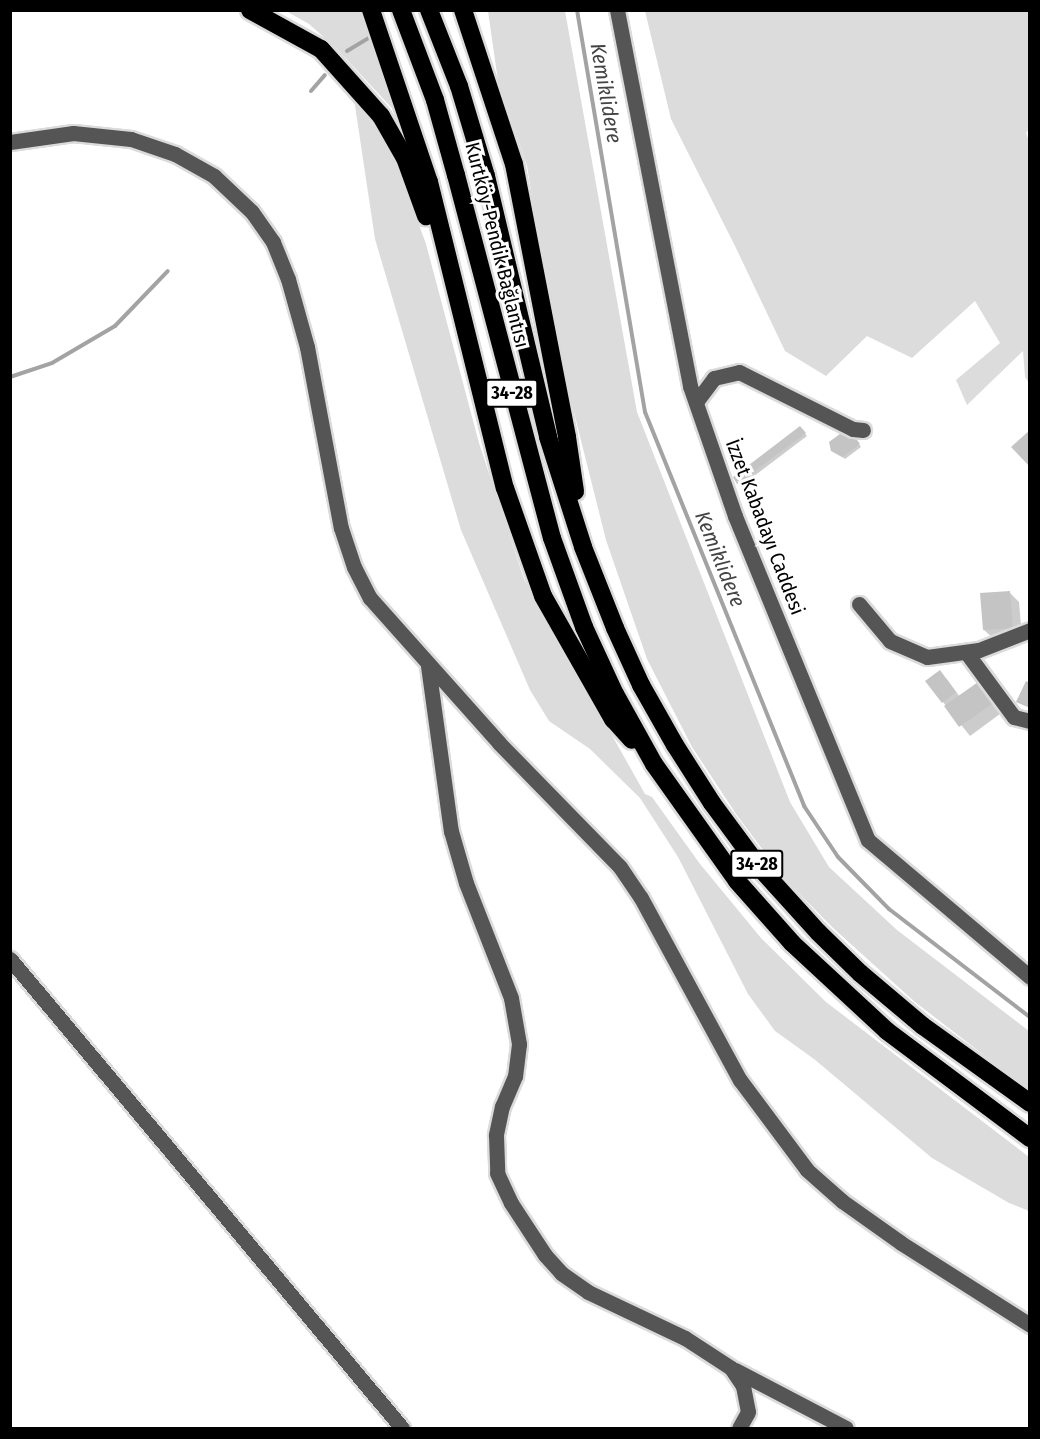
<!DOCTYPE html>
<meta charset="utf-8">
<style>
body{margin:0}
#map{position:relative;width:1040px;height:1439px;overflow:hidden;background:#fff;font-family:"Fira Sans Condensed",sans-serif}
div>[style]{position:absolute}
.green>*{inset:0;background:#dcdcdc}
.shadow>*{inset:0;background:#0003}
.stream>*{height:4px;margin:-2px;padding:0 2px;transform-origin:2px;border-radius:2px;background:#a3a3a3}
.building>*{inset:0;background:#c4c4c4}
.roads{filter:drop-shadow(2px 0 #dbdbdb) drop-shadow(-2px 0 #dbdbdb) drop-shadow(0 2px #dbdbdb) drop-shadow(0 -2px #dbdbdb)}
.minor>*{height:15px;margin:-7.5px;padding:0 7.5px;transform-origin:7.5px;border-radius:7.5px;background:#555}
.highway>*{height:18px;margin:-9px;padding:0 9px;transform-origin:9px;border-radius:9px;background:#000}
span{translate:-50% -50%;white-space:nowrap;text-align:center;line-height:1.15;-webkit-text-stroke:6px #fff;paint-order:stroke}
.shield-label span{padding:2px 4px;background:#fff;border:2px solid;border-radius:4px;-webkit-text-stroke-width:0}
.shield-label{font-size:18px;color:#000;font-weight:700}
.street-label{font-size:20px;color:#000}
.water-label{font-size:21px;color:#444;font-style:italic}
.frame{position:absolute;inset:0;border:12px solid #000;pointer-events:none}
</style>
<div id="map">
<div class="green">
<div style="clip-path:polygon(286px 11px,361px 11px,401px 118px,336px 48px,309px 24px)"></div>
<div style="clip-path:polygon(488px 11px,565px 11px,637px 412px,790px 802px,829px 867px,897px 930px,1029px 1031px,1029px 1090px,915px 1002px,832px 927px,783px 877px,736px 814px,692px 747px,647px 659px,606px 540px,552px 325px,527px 166px,498px 81px)"></div>
<div style="clip-path:polygon(645px 11px,1029px 11px,1030px 127px,1026px 133px,1030px 144px,1029px 383px,1025px 377px,1023px 351px,967px 405px,956px 380px,1000px 343px,975px 301px,912px 358px,867px 336px,826px 376px,785px 351px,735px 246px,671px 119px)"></div>
<div style="clip-path:polygon(354px 99px,392px 152px,426px 244px,479px 443px,524px 579px,645px 794px,652px 797px,700px 864px,761px 938px,826px 1002px,1029px 1157px,1029px 1211px,1009px 1203px,932px 1158px,814px 1059px,775px 1031px,748px 994px,678px 857px,640px 798px,590px 749px,549px 721px,530px 690px,461px 530px,375px 239px)"></div>
</div>
<div class="shadow">
<div style="clip-path:polygon(802px 430px,807px 436px,741px 486px,738px 483px,735px 477px)"></div>
<div style="clip-path:polygon(850px 432px,861px 447px,845px 459px,836px 453px)"></div>
<div style="clip-path:polygon(1010px 593px,1019px 602px,1022px 637px,994px 639px,984px 630px)"></div>
<div style="clip-path:polygon(946px 678px,960px 697px,981px 681px,1004px 711px,970px 736px,943px 702px)"></div>
</div>
<div class="stream">
<div style="left:577px;top:10px;width:408px;rotate:80.4deg"></div>
<div style="left:645px;top:412px;width:425px;rotate:68deg"></div>
<div style="left:804px;top:806px;width:61px;rotate:56.3deg"></div>
<div style="left:838px;top:857px;width:73px;rotate:45.6deg"></div>
<div style="left:889px;top:909px;width:178px;rotate:37.5deg"></div>
<div style="left:347px;top:51px;width:26px;rotate:-31deg"></div>
<div style="left:311px;top:91px;width:21px;rotate:-49deg"></div>
<div style="left:10px;top:377px;width:44px;rotate:-18.4deg"></div>
<div style="left:52px;top:363px;width:73px;rotate:-30.4deg"></div>
<div style="left:115px;top:326px;width:76px;rotate:-46.1deg"></div>
</div>
<div class="building">
<div style="clip-path:polygon(800px 426px,806px 433px,737px 484px,733px 477px)"></div>
<div style="clip-path:polygon(848px 428px,860px 444px,842px 457px,831px 451px,829px 442px)"></div>
<div style="clip-path:polygon(1030px 430px,1030px 467px,1011px 447px)"></div>
<div style="clip-path:polygon(1010px 591px,1013px 628px,983px 630px,980px 593px)"></div>
<div style="clip-path:polygon(940px 670px,956px 692px,942px 703px,925px 681px)"></div>
<div style="clip-path:polygon(981px 680px,996px 701px,959px 727px,944px 706px)"></div>
<div style="clip-path:polygon(1026px 681px,1030px 683px,1030px 708px,1016px 702px)"></div>
</div>
<div class="roads">
<div class="minor">
<div style="left:617px;top:10px;width:383px;rotate:79deg"></div>
<div style="left:690px;top:386px;width:138px;rotate:70.9deg"></div>
<div style="left:735px;top:516px;width:350px;rotate:67.7deg"></div>
<div style="left:868px;top:840px;width:212px;rotate:40.2deg"></div>
<div style="left:10px;top:142px;width:64px;rotate:-8.1deg"></div>
<div style="left:73px;top:133px;width:58px;rotate:5.9deg"></div>
<div style="left:131px;top:139px;width:46px;rotate:18.8deg"></div>
<div style="left:175px;top:154px;width:45px;rotate:29.4deg"></div>
<div style="left:214px;top:176px;width:52px;rotate:43.5deg"></div>
<div style="left:252px;top:212px;width:37px;rotate:55deg"></div>
<div style="left:273px;top:242px;width:40px;rotate:68deg"></div>
<div style="left:288px;top:279px;width:71px;rotate:74.4deg"></div>
<div style="left:307px;top:347px;width:184px;rotate:79.4deg"></div>
<div style="left:341px;top:528px;width:41px;rotate:71.6deg"></div>
<div style="left:354px;top:567px;width:35px;rotate:63deg"></div>
<div style="left:370px;top:598px;width:194px;rotate:48.3deg"></div>
<div style="left:499px;top:743px;width:173px;rotate:45.7deg"></div>
<div style="left:620px;top:867px;width:37px;rotate:56deg"></div>
<div style="left:641px;top:898px;width:207px;rotate:61.5deg"></div>
<div style="left:740px;top:1080px;width:112px;rotate:53.3deg"></div>
<div style="left:807px;top:1170px;width:47px;rotate:41.5deg"></div>
<div style="left:842px;top:1201px;width:72px;rotate:35.4deg"></div>
<div style="left:901px;top:1243px;width:153px;rotate:32.4deg"></div>
<div style="left:696px;top:402px;width:30px;rotate:-53deg"></div>
<div style="left:714px;top:378px;width:26px;rotate:-13deg"></div>
<div style="left:739px;top:372px;width:127px;rotate:26.6deg"></div>
<div style="left:853px;top:429px;width:10px;rotate:6deg"></div>
<div style="left:859px;top:604px;width:48px;rotate:50deg"></div>
<div style="left:890px;top:641px;width:40px;rotate:23.4deg"></div>
<div style="left:927px;top:657px;width:52px;rotate:-7.7deg"></div>
<div style="left:979px;top:650px;width:55px;rotate:-21.4deg"></div>
<div style="left:966px;top:652px;width:81px;rotate:53.6deg"></div>
<div style="left:1014px;top:717px;width:16px;rotate:14deg"></div>
<div style="left:428px;top:666px;width:167px;rotate:82.1deg"></div>
<div style="left:451px;top:831px;width:54px;rotate:73.9deg"></div>
<div style="left:466px;top:883px;width:123px;rotate:68.6deg"></div>
<div style="left:511px;top:998px;width:47px;rotate:80.1deg"></div>
<div style="left:519px;top:1044px;width:32px;rotate:97deg"></div>
<div style="left:515px;top:1076px;width:33px;rotate:113deg"></div>
<div style="left:502px;top:1106px;width:30px;rotate:102deg"></div>
<div style="left:496px;top:1135px;width:38px;rotate:88deg"></div>
<div style="left:497px;top:1173px;width:33px;rotate:65deg"></div>
<div style="left:511px;top:1203px;width:62px;rotate:56.8deg"></div>
<div style="left:545px;top:1255px;width:24px;rotate:48deg"></div>
<div style="left:561px;top:1273px;width:33px;rotate:35deg"></div>
<div style="left:588px;top:1292px;width:107px;rotate:25.4deg"></div>
<div style="left:685px;top:1338px;width:55px;rotate:33.1deg"></div>
<div style="left:731px;top:1368px;width:22px;rotate:56deg"></div>
<div style="left:743px;top:1386px;width:26px;rotate:79deg"></div>
<div style="left:748px;top:1412px;width:18px;rotate:119deg"></div>
<div style="left:10px;top:959px;width:611px;rotate:50.11deg"></div>
<div style="left:735px;top:1370px;width:125px;rotate:27.6deg"></div>
</div>
<div class="highway">
<div style="left:250px;top:10px;width:81px;rotate:28.8deg"></div>
<div style="left:321px;top:49px;width:90px;rotate:48.2deg"></div>
<div style="left:381px;top:116px;width:48px;rotate:60.3deg"></div>
<div style="left:405px;top:158px;width:62px;rotate:70.1deg"></div>
<div style="left:371px;top:10px;width:182px;rotate:71.4deg"></div>
<div style="left:429px;top:182px;width:315px;rotate:76.1deg"></div>
<div style="left:505px;top:488px;width:114px;rotate:70.6deg"></div>
<div style="left:543px;top:596px;width:142px;rotate:60.4deg"></div>
<div style="left:613px;top:719px;width:28px;rotate:48deg"></div>
<div style="left:401px;top:10px;width:96px;rotate:69.3deg"></div>
<div style="left:435px;top:100px;width:78px;rotate:74.4deg"></div>
<div style="left:456px;top:175px;width:375px;rotate:75.2deg"></div>
<div style="left:552px;top:538px;width:95px;rotate:70.2deg"></div>
<div style="left:584px;top:627px;width:74px;rotate:65.2deg"></div>
<div style="left:615px;top:694px;width:80px;rotate:60.9deg"></div>
<div style="left:654px;top:764px;width:143px;rotate:54.6deg"></div>
<div style="left:737px;top:881px;width:83px;rotate:48.4deg"></div>
<div style="left:792px;top:943px;width:129px;rotate:42.8deg"></div>
<div style="left:887px;top:1031px;width:179px;rotate:36.8deg"></div>
<div style="left:429px;top:10px;width:82px;rotate:68.5deg"></div>
<div style="left:459px;top:86px;width:94px;rotate:73.3deg"></div>
<div style="left:486px;top:176px;width:268px;rotate:76.6deg"></div>
<div style="left:548px;top:437px;width:115px;rotate:72.3deg"></div>
<div style="left:583px;top:547px;width:87px;rotate:68.4deg"></div>
<div style="left:615px;top:628px;width:63px;rotate:65.5deg"></div>
<div style="left:641px;top:685px;width:69px;rotate:60.5deg"></div>
<div style="left:675px;top:745px;width:69px;rotate:57.5deg"></div>
<div style="left:712px;top:803px;width:81px;rotate:53.6deg"></div>
<div style="left:760px;top:868px;width:86px;rotate:47.8deg"></div>
<div style="left:818px;top:932px;width:59px;rotate:44.3deg"></div>
<div style="left:860px;top:973px;width:82px;rotate:40.1deg"></div>
<div style="left:923px;top:1026px;width:132px;rotate:35.7deg"></div>
<div style="left:463px;top:10px;width:162px;rotate:71.7deg"></div>
<div style="left:514px;top:164px;width:278px;rotate:79deg"></div>
<div style="left:567px;top:437px;width:55px;rotate:81.6deg"></div>
</div>
</div>
<div class="shield-label">
<span style="left:512px;top:393px">34-28</span>
<span style="left:757px;top:864px">34-28</span>
</div>
<div class="street-label">
<span style="left:497px;top:245px;rotate:76deg">Kurtköy-Pendik Bağlantısı</span>
<span style="left:765px;top:527px;rotate:69deg">İzzet Kabadayı Caddesi</span>
</div>
<div class="water-label">
<span style="left:606px;top:93px;rotate:80deg">Kemiklidere</span>
<span style="left:720px;top:559px;rotate:68deg">Kemiklidere</span>
</div>
<div class="frame"></div>
</div>
